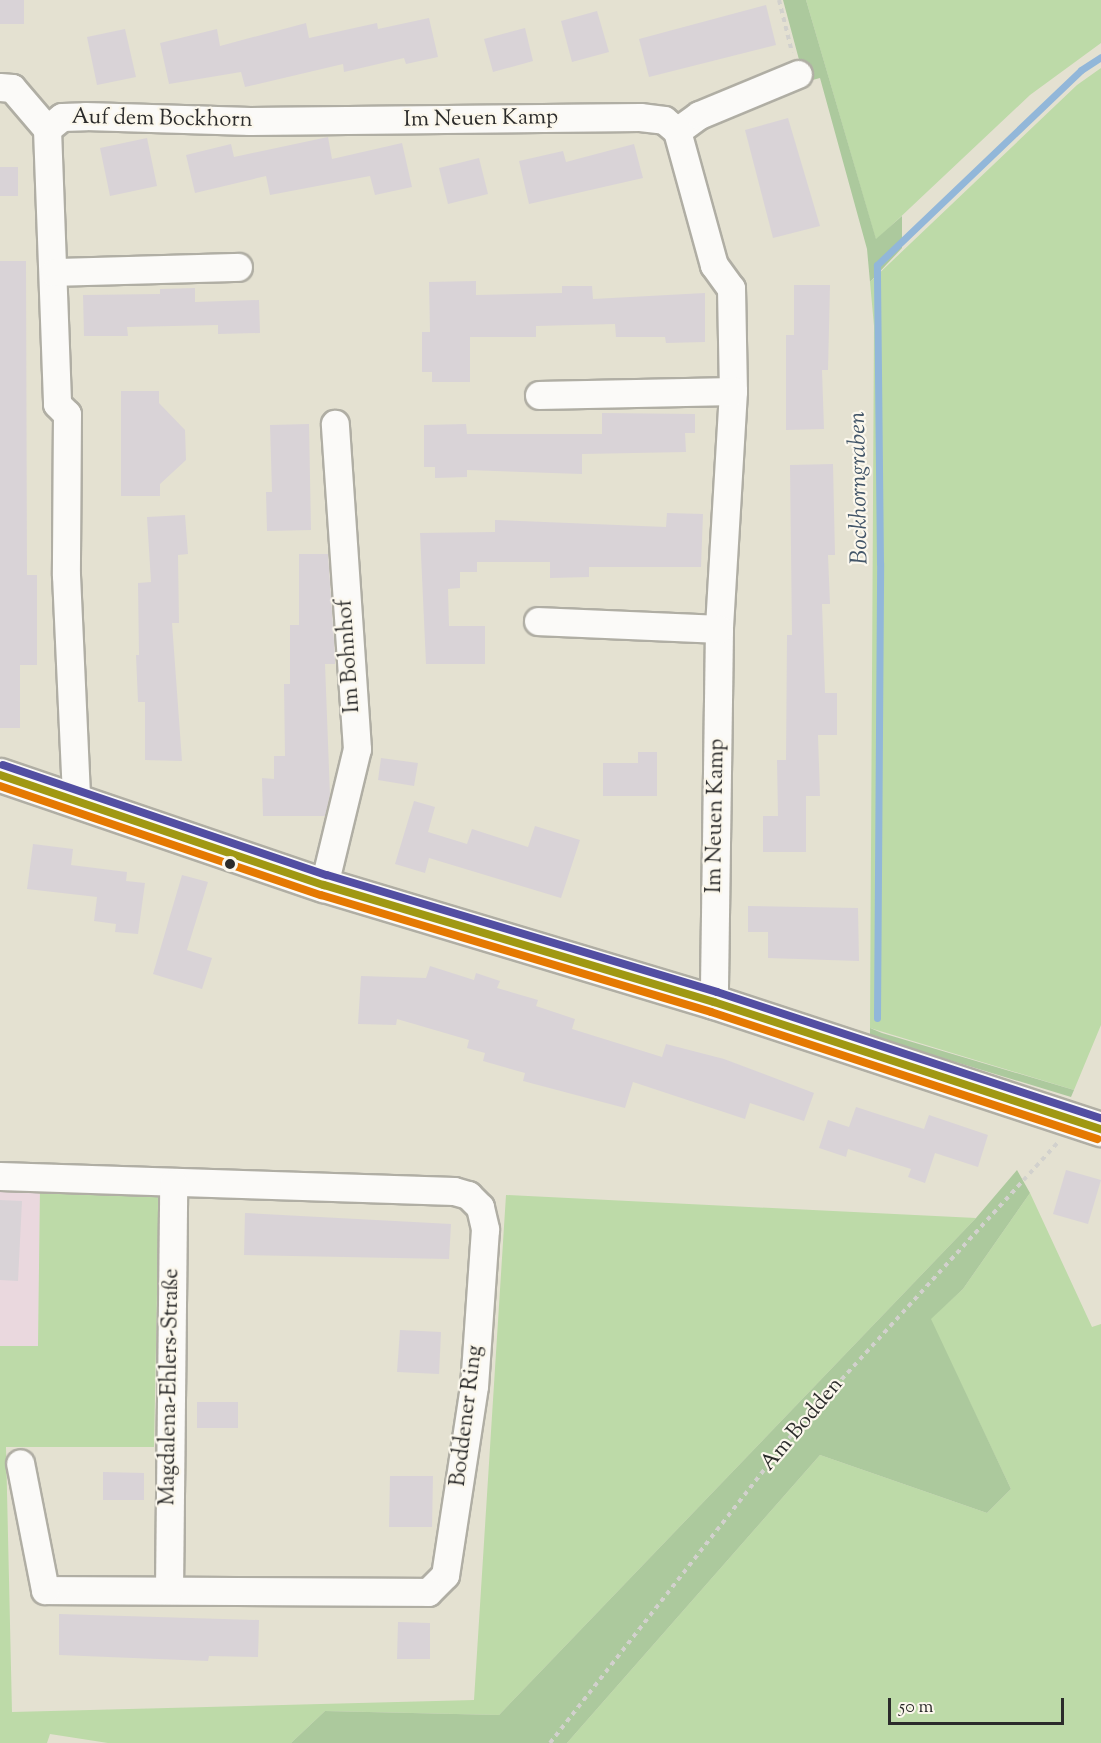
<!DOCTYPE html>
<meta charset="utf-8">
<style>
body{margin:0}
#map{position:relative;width:1101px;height:1743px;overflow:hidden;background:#e4e1d1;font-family:"Sorts Mill Goudy",serif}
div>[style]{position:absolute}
.built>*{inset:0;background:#ead8de}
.green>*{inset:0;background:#bddaa8}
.forest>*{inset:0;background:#acc99d}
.stream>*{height:7px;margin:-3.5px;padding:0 3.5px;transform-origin:3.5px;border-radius:3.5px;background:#92b7d9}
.building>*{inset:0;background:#d9d3d7}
.path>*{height:4px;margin-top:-2px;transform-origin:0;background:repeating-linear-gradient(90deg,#d2d1cd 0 4.5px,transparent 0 9px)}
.roads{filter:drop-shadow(2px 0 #b0aea4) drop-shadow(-2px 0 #b0aea4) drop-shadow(0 2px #b0aea4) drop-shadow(0 -2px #b0aea4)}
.minor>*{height:27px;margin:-13.5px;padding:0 13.5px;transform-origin:13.5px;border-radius:13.5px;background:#fbfaf8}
.tertiary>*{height:33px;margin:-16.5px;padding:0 16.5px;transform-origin:16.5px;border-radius:16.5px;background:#fbfaf8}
.bus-1>*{height:8px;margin:-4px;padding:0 4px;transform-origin:4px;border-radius:4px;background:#a09813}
.bus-2>*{height:8px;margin:-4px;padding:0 4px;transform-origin:4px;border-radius:4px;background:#e57902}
.bus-3>*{height:8px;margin:-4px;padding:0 4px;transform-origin:4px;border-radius:4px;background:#524ea2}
.dots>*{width:16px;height:16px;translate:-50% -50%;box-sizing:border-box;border:3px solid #fbf7ec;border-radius:50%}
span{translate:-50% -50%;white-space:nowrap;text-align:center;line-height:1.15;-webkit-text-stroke:4.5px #fbf7ec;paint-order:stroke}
.street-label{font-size:22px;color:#2b2b2b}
.water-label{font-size:24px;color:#435669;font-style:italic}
.scale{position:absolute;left:888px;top:1698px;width:176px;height:27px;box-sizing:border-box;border:3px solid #2b2b2b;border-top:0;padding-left:8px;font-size:18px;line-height:21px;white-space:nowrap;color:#2b2b2b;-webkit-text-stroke:4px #fbf7ec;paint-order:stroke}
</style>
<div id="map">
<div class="built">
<div style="clip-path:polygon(0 1187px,40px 1188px,38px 1346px,0 1346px)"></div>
</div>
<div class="green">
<div style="clip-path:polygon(806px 0,1101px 0,1101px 43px,1030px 95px,876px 240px)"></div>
<div style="clip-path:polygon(1101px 68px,1101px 1025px,1074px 1090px,870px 1028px,874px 326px,870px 282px,1077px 85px)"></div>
<div style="clip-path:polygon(40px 1188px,159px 1192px,154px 1447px,6px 1447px,12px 1712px,474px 1700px,506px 1195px,976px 1218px,499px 1715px,325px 1711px,291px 1743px,108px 1743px,50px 1734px,47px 1743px,0 1743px,0 1346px,38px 1346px)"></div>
<div style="clip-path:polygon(1030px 1193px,1092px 1327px,1101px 1324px,1101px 1743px,567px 1743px,820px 1455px,987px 1513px,1011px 1489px,930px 1319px,963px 1289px)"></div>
</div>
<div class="forest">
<div style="clip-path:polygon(783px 0,806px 0,876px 239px,902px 216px,902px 248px,870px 282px,867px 249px,820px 78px,805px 82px)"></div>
<div style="clip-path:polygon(870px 1028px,882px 1033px,1074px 1090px,1071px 1097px,870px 1036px)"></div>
<div style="clip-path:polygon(1017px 1170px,1030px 1193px,963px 1289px,931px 1319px,1011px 1489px,987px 1513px,820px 1455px,567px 1743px,291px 1743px,325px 1711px,499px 1715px,976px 1218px)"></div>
</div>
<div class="stream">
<div style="left:877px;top:1018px;width:455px;rotate:-89.6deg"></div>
<div style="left:880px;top:563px;width:298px;rotate:-90.6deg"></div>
<div style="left:877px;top:265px;width:282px;rotate:-43.7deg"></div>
<div style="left:1081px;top:70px;width:24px;rotate:-33deg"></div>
</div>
<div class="building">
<div style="clip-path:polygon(0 0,24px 0,24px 24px,0 24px)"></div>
<div style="clip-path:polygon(766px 5px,776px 45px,649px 77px,639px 39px)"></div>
<div style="clip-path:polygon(597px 11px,609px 52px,572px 62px,561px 21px)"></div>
<div style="clip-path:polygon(429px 18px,438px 57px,406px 64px,404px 58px,344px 72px,343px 64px,245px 87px,241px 72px,169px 84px,160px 43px,217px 29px,220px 46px,306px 23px,309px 38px,377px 23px,378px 29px)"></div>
<div style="clip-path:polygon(525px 28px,533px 61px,493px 72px,484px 39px)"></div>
<div style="clip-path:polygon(125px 29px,136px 77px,97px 85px,87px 37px)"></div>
<div style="clip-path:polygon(788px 118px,820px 226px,773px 238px,745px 130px)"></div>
<div style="clip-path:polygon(328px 137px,332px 159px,402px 143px,412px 187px,375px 195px,370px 176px,270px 195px,266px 176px,195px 193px,186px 155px,231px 144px,234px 157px)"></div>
<div style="clip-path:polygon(147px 138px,157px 186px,110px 196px,100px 148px)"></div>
<div style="clip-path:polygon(634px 144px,643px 178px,529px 204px,519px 161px,563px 151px,566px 162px)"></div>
<div style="clip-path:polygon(479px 158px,488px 194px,448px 204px,439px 168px)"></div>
<div style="clip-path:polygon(0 167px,18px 167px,18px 196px,0 196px)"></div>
<div style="clip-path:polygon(0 261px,26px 261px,27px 575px,37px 575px,37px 665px,20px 665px,20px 728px,0 728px)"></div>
<div style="clip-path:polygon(476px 281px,476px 295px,562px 293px,562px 286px,592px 286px,593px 299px,705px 293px,705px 342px,666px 343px,665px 337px,616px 337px,615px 324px,536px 326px,536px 337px,470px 337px,470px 382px,432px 382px,432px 372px,422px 372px,422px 332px,430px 332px,429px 282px)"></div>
<div style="clip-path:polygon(794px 285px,830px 285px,828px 370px,822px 370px,824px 429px,786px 430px,786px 335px,794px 335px)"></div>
<div style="clip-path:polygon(195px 288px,195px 302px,259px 300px,260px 333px,218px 334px,218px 325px,127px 327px,128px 336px,84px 336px,83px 295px,160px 294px,160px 289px)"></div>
<div style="clip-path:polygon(121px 391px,159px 391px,159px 403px,185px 430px,186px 460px,160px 484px,160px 496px,121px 496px)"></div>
<div style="clip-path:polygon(602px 413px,695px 414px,695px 433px,685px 433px,686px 452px,582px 454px,582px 474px,467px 470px,467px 477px,435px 478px,435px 467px,424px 467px,424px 425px,466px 424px,467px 434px,602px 434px)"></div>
<div style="clip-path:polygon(309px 424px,311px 530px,267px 531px,266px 492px,272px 492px,270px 425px)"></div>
<div style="clip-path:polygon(833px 464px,835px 555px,828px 555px,830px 604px,822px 604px,825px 693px,837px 693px,837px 735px,818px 735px,820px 796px,806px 796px,806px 852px,763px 852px,763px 816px,778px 816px,777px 760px,786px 760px,787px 635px,792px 635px,790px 465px)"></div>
<div style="clip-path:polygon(667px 513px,703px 514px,701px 567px,589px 567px,589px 577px,550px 578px,550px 562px,477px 562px,477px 572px,460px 572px,460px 588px,448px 589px,449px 626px,485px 626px,485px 664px,426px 664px,420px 533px,495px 532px,495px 520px,666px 527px)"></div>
<div style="clip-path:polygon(185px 515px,188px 554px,178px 555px,179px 623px,172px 623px,182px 761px,145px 760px,145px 702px,138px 702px,136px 655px,139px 655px,138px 583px,151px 582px,147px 517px)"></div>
<div style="clip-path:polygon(299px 554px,328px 554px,335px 655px,335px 664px,325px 664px,330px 795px,325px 816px,263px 816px,262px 778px,274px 779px,274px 756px,285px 756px,284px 684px,290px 684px,290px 625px,299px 625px)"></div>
<div style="clip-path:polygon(638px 752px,657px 752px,657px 796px,603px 796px,603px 763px,638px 763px)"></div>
<div style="clip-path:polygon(381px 758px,418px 763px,414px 786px,378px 780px)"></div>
<div style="clip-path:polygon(414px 801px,435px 807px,428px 832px,467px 844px,472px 829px,528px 847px,535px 826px,580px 840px,561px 898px,429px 858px,425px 873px,395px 864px)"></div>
<div style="clip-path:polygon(33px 844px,73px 849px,71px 865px,127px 872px,126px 881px,145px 883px,138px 934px,115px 932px,116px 924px,94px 921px,97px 897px,27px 889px)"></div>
<div style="clip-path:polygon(182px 875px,208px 882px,187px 950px,212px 958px,202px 989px,153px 974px)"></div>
<div style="clip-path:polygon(748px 906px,858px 908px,859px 961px,768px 958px,768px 932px,748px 932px)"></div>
<div style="clip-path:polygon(430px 966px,474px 980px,476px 973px,500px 981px,497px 988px,538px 1000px,536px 1006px,575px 1019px,572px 1029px,662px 1057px,666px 1044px,724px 1059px,814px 1093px,804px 1121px,750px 1103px,745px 1119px,633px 1082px,625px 1108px,523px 1081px,525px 1073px,483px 1061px,485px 1053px,467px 1048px,469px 1040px,397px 1019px,396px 1025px,358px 1024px,361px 976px,426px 978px)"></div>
<div style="clip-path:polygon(856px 1107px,924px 1129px,929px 1115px,988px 1135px,978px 1167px,935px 1153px,925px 1183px,908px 1177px,911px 1169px,848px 1149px,846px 1157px,819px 1148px,828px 1120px,849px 1127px)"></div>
<div style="clip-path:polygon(1066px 1170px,1101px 1180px,1088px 1224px,1053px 1214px)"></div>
<div style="clip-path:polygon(0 1200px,22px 1201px,18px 1281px,0 1280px)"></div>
<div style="clip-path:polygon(245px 1213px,451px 1224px,449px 1259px,244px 1255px)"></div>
<div style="clip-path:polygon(400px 1330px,441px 1332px,439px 1374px,397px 1372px)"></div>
<div style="clip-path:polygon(197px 1402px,238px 1402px,238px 1428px,197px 1428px)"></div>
<div style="clip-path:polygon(103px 1472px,144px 1473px,144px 1500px,103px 1500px)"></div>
<div style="clip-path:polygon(390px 1476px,433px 1476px,432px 1527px,389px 1527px)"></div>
<div style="clip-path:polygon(59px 1614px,259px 1620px,258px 1657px,209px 1656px,208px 1661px,59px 1655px)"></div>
<div style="clip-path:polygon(398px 1622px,430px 1623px,430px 1659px,397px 1659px)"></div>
</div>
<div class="path">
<div style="left:779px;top:0;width:54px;rotate:76deg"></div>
<div style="left:550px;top:1743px;width:403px;rotate:-51.9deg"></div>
<div style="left:799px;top:1426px;width:383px;rotate:-47.6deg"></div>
</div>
<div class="roads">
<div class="minor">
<div style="left:0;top:87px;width:12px;rotate:5deg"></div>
<div style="left:12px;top:88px;width:54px;rotate:49.5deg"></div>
<div style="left:47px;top:129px;width:19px;rotate:-39deg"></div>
<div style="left:62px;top:117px;width:23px;rotate:-2deg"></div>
<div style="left:85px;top:116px;width:165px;rotate:1.7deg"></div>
<div style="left:250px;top:121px;width:390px;rotate:-0.6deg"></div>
<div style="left:640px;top:117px;width:24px;rotate:7deg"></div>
<div style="left:664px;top:120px;width:17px;rotate:40deg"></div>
<div style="left:677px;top:131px;width:27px;rotate:-36deg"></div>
<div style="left:699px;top:115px;width:107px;rotate:-22.5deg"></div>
<div style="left:47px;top:129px;width:275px;rotate:87.9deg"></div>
<div style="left:57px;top:404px;width:14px;rotate:45deg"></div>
<div style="left:67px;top:414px;width:161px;rotate:90.4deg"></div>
<div style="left:66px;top:575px;width:224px;rotate:87.4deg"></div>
<div style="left:677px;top:131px;width:139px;rotate:74.6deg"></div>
<div style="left:714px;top:265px;width:29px;rotate:54deg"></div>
<div style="left:731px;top:288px;width:103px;rotate:88.9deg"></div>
<div style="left:733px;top:391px;width:238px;rotate:93.4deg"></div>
<div style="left:719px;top:629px;width:373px;rotate:90.8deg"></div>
<div style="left:54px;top:272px;width:184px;rotate:-1.6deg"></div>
<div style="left:539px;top:395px;width:194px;rotate:-1.2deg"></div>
<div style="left:538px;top:621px;width:181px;rotate:2.5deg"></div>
<div style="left:324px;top:885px;width:140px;rotate:-76.4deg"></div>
<div style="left:357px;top:749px;width:326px;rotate:-93.9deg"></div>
<div style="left:0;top:1176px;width:454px;rotate:1.9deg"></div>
<div style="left:454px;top:1191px;width:15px;rotate:16deg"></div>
<div style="left:468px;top:1195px;width:17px;rotate:45deg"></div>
<div style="left:480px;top:1207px;width:23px;rotate:77deg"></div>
<div style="left:485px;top:1229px;width:157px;rotate:94deg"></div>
<div style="left:474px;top:1386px;width:191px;rotate:98.7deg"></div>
<div style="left:445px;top:1575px;width:24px;rotate:135deg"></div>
<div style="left:428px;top:1592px;width:383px;rotate:-179.7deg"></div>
<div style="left:45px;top:1590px;width:129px;rotate:-101.1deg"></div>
<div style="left:169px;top:1590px;width:407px;rotate:-89.4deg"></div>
</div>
<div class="tertiary">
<div style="left:0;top:775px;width:342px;rotate:18.8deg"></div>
<div style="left:324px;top:885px;width:407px;rotate:16.7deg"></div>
<div style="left:714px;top:1002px;width:407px;rotate:18.2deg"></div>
</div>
</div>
<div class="bus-1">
<div style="left:0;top:775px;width:342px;rotate:18.8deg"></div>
<div style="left:324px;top:885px;width:407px;rotate:16.7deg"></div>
<div style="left:714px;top:1002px;width:407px;rotate:18.2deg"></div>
</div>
<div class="bus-2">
<div style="left:0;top:786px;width:339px;rotate:18.8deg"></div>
<div style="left:321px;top:895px;width:407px;rotate:16.7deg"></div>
<div style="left:711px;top:1012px;width:407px;rotate:18.2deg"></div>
</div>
<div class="bus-3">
<div style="left:3px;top:765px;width:342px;rotate:18.8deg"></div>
<div style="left:327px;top:875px;width:407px;rotate:16.7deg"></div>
<div style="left:717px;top:992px;width:404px;rotate:18.2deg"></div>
</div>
<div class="dots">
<div style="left:230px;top:864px;background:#2b2b2b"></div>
</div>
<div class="street-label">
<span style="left:162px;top:120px;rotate:1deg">Auf dem Bockhorn</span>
<span style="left:481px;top:120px;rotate:-1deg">Im Neuen Kamp</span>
<span style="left:350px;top:656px;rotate:-94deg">Im Bohnhof</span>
<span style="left:717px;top:816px;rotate:-89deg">Im Neuen Kamp</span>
<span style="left:171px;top:1387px;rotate:-89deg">Magdalena-Ehlers-Straße</span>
<span style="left:468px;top:1416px;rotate:-83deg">Boddener Ring</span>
<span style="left:803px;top:1425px;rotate:-50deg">Am Bodden</span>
</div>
<div class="water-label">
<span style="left:860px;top:488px;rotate:-91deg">Bockhorngraben</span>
</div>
<div class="scale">50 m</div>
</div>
